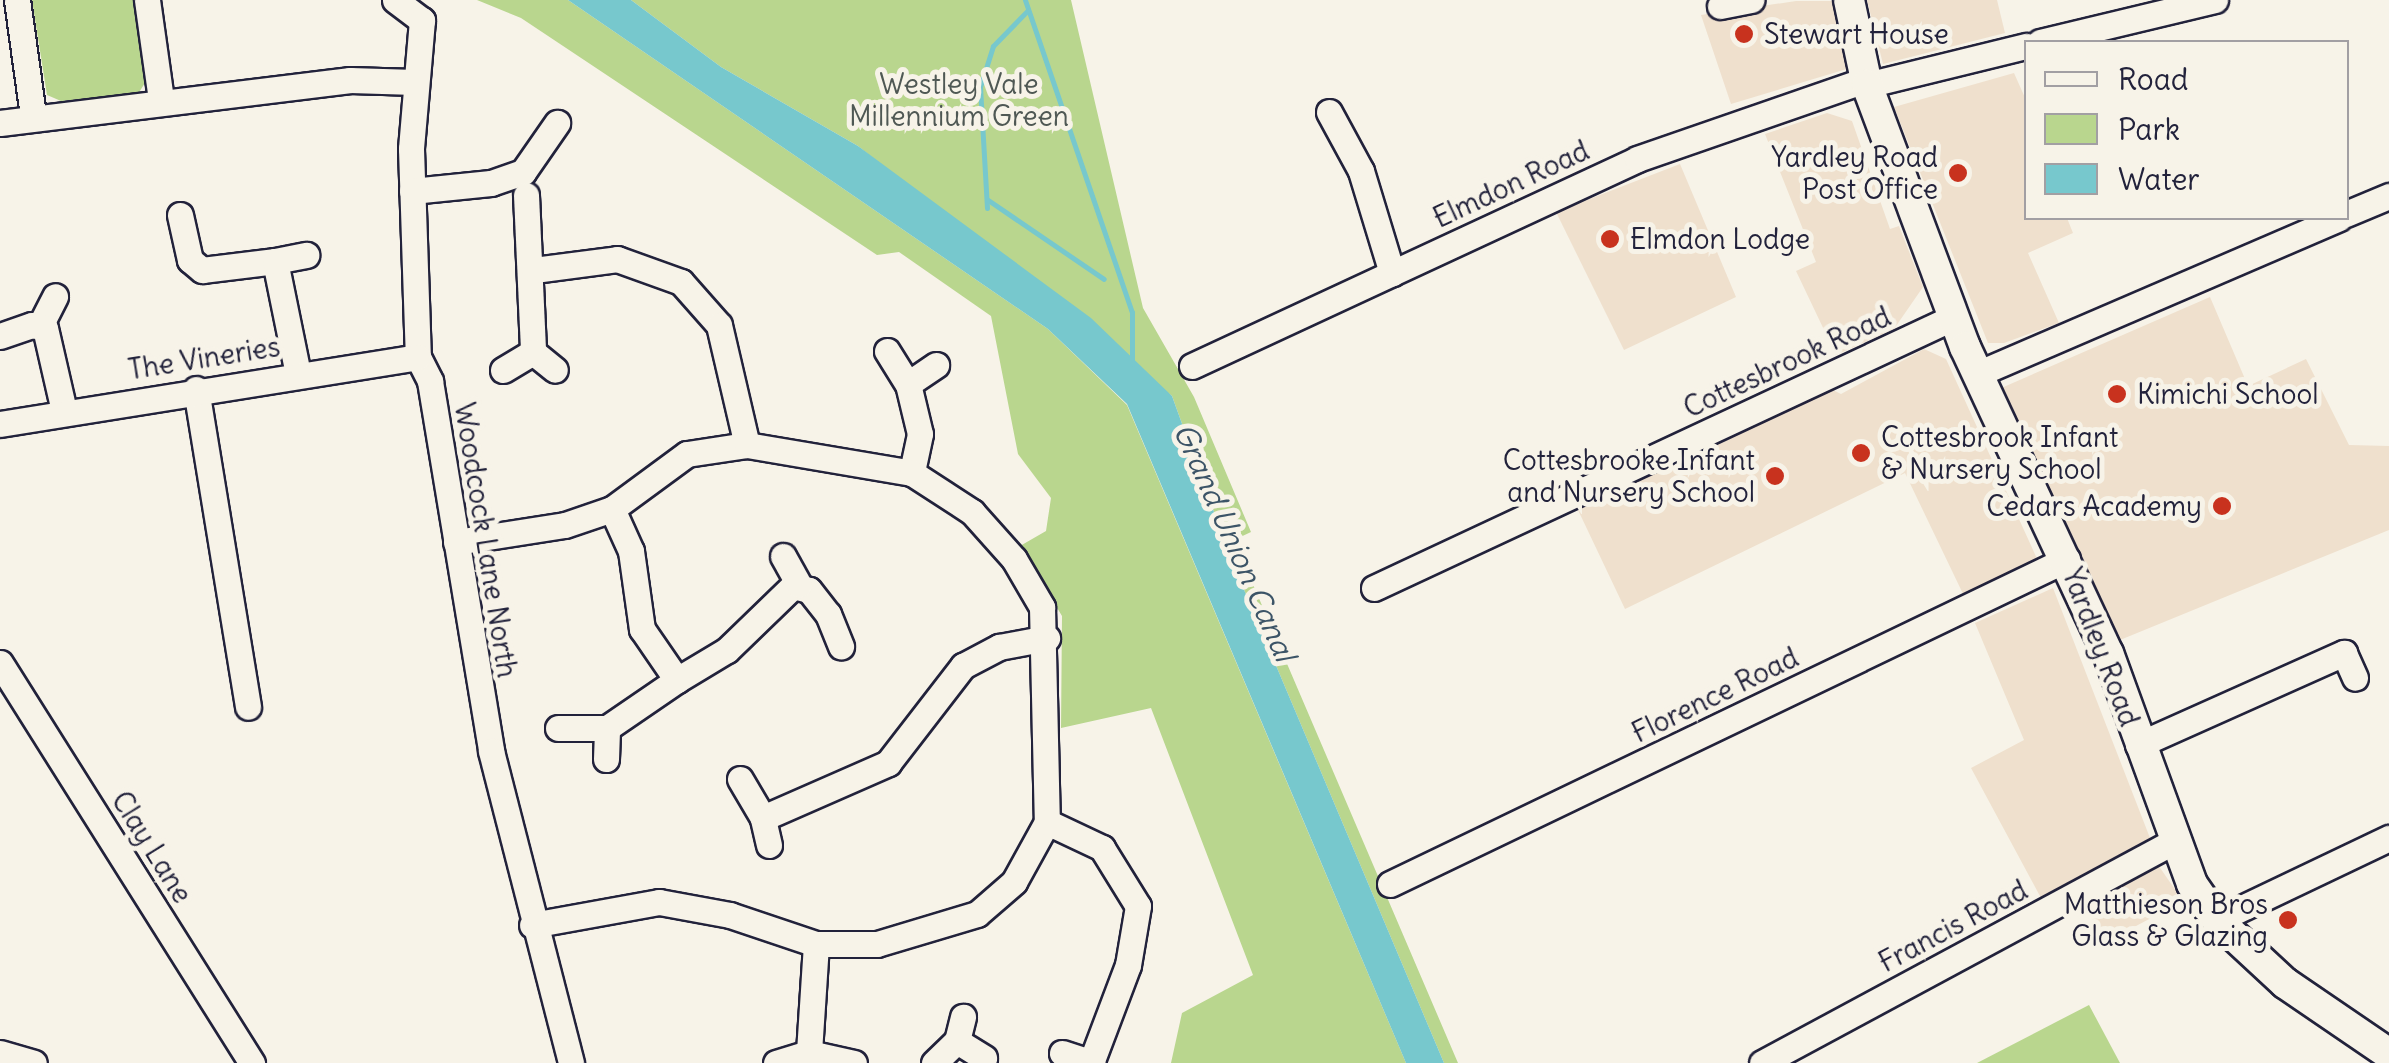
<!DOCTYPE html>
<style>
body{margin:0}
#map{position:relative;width:2389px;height:1063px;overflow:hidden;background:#f7f3e8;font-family:Delius,sans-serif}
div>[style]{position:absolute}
.built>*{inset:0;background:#efe0cd}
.green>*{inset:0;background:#b9d68e}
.water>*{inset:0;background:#77c8cd}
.stream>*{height:5px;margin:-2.5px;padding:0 2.5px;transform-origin:2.5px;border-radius:2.5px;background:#77c8cd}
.roads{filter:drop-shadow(2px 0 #22223b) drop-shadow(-2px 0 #22223b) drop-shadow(0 2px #22223b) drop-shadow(0 -2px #22223b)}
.minor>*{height:25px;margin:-12.5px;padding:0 12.5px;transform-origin:12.5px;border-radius:12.5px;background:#f7f3e8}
.major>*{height:30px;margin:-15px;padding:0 15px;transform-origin:15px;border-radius:15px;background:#f7f3e8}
.dots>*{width:28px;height:28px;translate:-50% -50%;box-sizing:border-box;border:5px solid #f7f3e8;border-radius:50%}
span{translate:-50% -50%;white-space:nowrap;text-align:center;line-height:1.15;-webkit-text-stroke:10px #f7f3e8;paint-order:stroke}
.poi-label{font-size:28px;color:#22223b}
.left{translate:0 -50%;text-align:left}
.right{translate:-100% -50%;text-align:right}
.park-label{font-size:28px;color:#4f5854}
.street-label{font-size:28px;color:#22223b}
.water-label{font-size:30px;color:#3c5467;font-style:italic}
.legend{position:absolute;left:2024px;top:40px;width:325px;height:180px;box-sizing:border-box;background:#f7f3e8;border:2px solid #a29fa3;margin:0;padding:12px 18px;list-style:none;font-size:30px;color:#22223b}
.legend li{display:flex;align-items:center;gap:20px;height:50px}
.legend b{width:50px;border:2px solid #a29fa3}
</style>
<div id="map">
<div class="built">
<div style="clip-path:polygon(1867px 0,1997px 0,2005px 33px,1883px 64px)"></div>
<div style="clip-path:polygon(1796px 1px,1837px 1px,1850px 68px,1731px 104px,1701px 15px)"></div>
<div style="clip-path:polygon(2014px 73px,2026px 100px,2026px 218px,2067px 218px,2073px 233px,2028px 253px,2059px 323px,2004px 343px,1988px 343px,1894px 107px)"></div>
<div style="clip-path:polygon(1827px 113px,1852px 121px,1890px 229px,1899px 226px,1923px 287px,1894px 329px,1836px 355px,1796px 271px,1816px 262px,1765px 134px)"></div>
<div style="clip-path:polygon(1680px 164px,1736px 297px,1624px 350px,1556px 212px)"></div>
<div style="clip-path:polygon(2210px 297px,2248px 386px,2306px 359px,2349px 445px,2389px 446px,2389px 530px,2120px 640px,1999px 389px)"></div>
<div style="clip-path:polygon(1924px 349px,1946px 359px,2039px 563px,1965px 598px,1905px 473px,1625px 609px,1578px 510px,1833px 390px,1841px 394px)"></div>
<div style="clip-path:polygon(2053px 588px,2150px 838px,2041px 898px,1971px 768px,2024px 740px,1975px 623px)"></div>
<div style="clip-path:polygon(2156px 862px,2183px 901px,2106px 942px,2083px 904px)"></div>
</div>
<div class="green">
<div style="clip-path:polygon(32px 0,139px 0,148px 78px,138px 94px,61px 101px,47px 95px)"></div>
<div style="clip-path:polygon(477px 0,568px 0,1048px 329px,1127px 405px,1406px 1063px,1171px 1063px,1182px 1013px,1253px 975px,1151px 708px,1061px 728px,1062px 616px,1020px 546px,1046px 531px,1051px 498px,1018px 454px,991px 316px,899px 252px,877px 255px,521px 18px)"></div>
<div style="clip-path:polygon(631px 0,1071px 0,1143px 308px,1194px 397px,1251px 532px,1234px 540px,1458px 1063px,1444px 1063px,1231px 559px,1172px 396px,858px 146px,721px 67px)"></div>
<div style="clip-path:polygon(2089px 1005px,2120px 1063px,1977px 1063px,2058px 1021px)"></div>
</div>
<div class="water">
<div style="clip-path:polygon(568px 0,631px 0,721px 67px,858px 146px,1091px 318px,1172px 396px,1231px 559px,1444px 1063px,1406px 1063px,1127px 404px,1048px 329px)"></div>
</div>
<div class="stream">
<div style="left:1025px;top:0;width:330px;rotate:71.1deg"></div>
<div style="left:1132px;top:312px;width:52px;rotate:90deg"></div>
<div style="left:988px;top:200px;width:140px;rotate:34.3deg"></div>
<div style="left:987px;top:208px;width:121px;rotate:-93.3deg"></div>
<div style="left:980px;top:87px;width:43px;rotate:-72.4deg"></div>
<div style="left:993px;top:46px;width:49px;rotate:-45.8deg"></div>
</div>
<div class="roads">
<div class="minor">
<div style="left:17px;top:0;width:117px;rotate:82.1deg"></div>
<div style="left:147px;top:0;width:100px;rotate:82deg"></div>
<div style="left:395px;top:0;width:34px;rotate:37deg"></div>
<div style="left:422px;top:20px;width:129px;rotate:94.9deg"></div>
<div style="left:411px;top:149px;width:208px;rotate:88.1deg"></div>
<div style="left:418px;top:357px;width:27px;rotate:63deg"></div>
<div style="left:430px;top:381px;width:375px;rotate:80.6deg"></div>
<div style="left:491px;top:751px;width:322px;rotate:75.6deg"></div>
<div style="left:1720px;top:6px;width:32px;rotate:-11deg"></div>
<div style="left:2040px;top:42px;width:180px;rotate:-13.5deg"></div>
<div style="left:1867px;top:85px;width:164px;rotate:-13.8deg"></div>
<div style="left:1329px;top:112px;width:67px;rotate:61.5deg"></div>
<div style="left:1361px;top:171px;width:107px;rotate:73.1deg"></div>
<div style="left:0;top:123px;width:353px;rotate:-7deg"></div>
<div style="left:350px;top:80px;width:65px;rotate:1.8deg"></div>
<div style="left:412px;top:191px;width:79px;rotate:-5.8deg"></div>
<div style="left:491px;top:183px;width:34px;rotate:-19deg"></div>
<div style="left:523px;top:172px;width:60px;rotate:-55.2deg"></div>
<div style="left:526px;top:195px;width:157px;rotate:87.4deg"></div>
<div style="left:2346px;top:214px;width:47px;rotate:-22.7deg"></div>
<div style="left:180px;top:215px;width:46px;rotate:77.5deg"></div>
<div style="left:190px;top:260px;width:16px;rotate:40deg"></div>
<div style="left:202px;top:270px;width:74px;rotate:-7deg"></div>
<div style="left:275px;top:261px;width:115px;rotate:78.5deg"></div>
<div style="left:275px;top:261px;width:32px;rotate:-11deg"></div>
<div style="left:534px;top:270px;width:84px;rotate:-7.5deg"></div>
<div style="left:617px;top:259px;width:68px;rotate:19.8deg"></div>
<div style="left:681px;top:282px;width:57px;rotate:48.5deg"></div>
<div style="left:719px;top:325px;width:123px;rotate:76.9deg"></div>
<div style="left:41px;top:324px;width:31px;rotate:-63deg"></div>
<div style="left:0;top:336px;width:34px;rotate:-19deg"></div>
<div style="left:32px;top:325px;width:13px;rotate:13deg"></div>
<div style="left:45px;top:328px;width:85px;rotate:77.1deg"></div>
<div style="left:887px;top:351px;width:39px;rotate:58deg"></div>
<div style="left:908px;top:384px;width:34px;rotate:-34deg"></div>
<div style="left:1192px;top:366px;width:491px;rotate:-24.9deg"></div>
<div style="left:1637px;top:159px;width:241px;rotate:-19.1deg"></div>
<div style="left:503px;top:370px;width:35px;rotate:-31deg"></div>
<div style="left:533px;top:352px;width:28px;rotate:39deg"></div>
<div style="left:1977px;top:374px;width:394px;rotate:-23.3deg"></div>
<div style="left:908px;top:384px;width:51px;rotate:76.5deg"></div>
<div style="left:920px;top:434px;width:40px;rotate:102deg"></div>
<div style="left:196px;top:389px;width:322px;rotate:80.7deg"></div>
<div style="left:0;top:424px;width:423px;rotate:-9.1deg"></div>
<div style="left:612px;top:509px;width:46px;rotate:65.7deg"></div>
<div style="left:631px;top:551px;width:79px;rotate:82deg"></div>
<div style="left:642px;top:629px;width:62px;rotate:55.5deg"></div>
<div style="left:677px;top:680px;width:58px;rotate:-31deg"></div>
<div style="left:727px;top:650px;width:92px;rotate:-44.1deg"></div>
<div style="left:793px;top:586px;width:16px;rotate:14deg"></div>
<div style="left:809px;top:590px;width:31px;rotate:52deg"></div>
<div style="left:828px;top:614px;width:35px;rotate:68deg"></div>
<div style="left:456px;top:542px;width:110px;rotate:-8.9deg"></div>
<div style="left:565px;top:525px;width:50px;rotate:-18.8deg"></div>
<div style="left:612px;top:509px;width:93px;rotate:-36.3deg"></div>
<div style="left:687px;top:454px;width:61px;rotate:-8.5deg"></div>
<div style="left:747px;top:445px;width:167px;rotate:9.6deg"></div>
<div style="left:912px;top:473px;width:72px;rotate:33deg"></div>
<div style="left:972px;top:512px;width:63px;rotate:48.2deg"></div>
<div style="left:1014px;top:559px;width:56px;rotate:59.7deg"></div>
<div style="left:1042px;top:607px;width:215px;rotate:88.7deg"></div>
<div style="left:1047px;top:822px;width:68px;rotate:118.8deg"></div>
<div style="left:1014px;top:882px;width:49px;rotate:139.1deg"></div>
<div style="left:977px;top:914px;width:104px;rotate:163.3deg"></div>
<div style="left:877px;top:944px;width:61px;rotate:180deg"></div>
<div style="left:816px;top:944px;width:91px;rotate:-161.4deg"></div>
<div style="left:730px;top:915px;width:72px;rotate:-169.6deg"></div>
<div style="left:659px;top:902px;width:129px;rotate:169.7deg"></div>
<div style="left:783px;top:556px;width:33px;rotate:61deg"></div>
<div style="left:1374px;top:588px;width:640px;rotate:-25.04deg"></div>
<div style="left:0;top:663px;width:473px;rotate:57.8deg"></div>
<div style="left:558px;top:728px;width:49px"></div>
<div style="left:607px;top:728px;width:85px;rotate:-34.4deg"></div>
<div style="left:2138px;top:745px;width:226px;rotate:-24.1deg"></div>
<div style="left:2344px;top:653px;width:27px;rotate:66deg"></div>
<div style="left:606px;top:759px;width:31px;rotate:-88deg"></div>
<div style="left:740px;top:779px;width:45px;rotate:59.5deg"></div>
<div style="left:1047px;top:822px;width:61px;rotate:25.3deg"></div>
<div style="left:1102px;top:848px;width:68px;rotate:58.2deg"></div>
<div style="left:1138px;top:906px;width:60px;rotate:99.6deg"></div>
<div style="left:1128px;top:965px;width:105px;rotate:110.7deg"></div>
<div style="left:769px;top:845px;width:28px;rotate:-103deg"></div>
<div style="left:763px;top:818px;width:137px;rotate:-23.7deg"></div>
<div style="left:888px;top:763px;width:123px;rotate:-52.3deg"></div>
<div style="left:963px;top:666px;width:41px;rotate:-27.8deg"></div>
<div style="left:999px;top:647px;width:49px;rotate:-10.6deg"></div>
<div style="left:1390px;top:884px;width:751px;rotate:-25.64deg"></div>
<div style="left:2217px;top:920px;width:191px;rotate:-25.5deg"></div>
<div style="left:816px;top:944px;width:109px;rotate:93.7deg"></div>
<div style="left:809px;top:1053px;width:46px;rotate:12.5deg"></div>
<div style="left:957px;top:1041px;width:32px;rotate:32deg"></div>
<div style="left:0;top:1053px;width:35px;rotate:16deg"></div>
<div style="left:1062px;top:1053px;width:32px;rotate:18deg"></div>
<div style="left:776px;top:1063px;width:34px;rotate:-17deg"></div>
<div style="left:934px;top:1063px;width:32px;rotate:-44deg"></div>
<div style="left:957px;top:1041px;width:25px;rotate:-76deg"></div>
<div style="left:1762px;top:1063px;width:467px;rotate:-28.3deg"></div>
</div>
<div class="major">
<div style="left:1849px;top:0;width:87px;rotate:78deg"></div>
<div style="left:1867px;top:85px;width:280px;rotate:69.5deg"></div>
<div style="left:1965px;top:347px;width:338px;rotate:65deg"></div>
<div style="left:2108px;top:653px;width:246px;rotate:70deg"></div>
<div style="left:2192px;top:884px;width:44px;rotate:55.2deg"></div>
<div style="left:2217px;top:920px;width:93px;rotate:42.8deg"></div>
<div style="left:2285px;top:983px;width:126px;rotate:34.3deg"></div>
</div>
</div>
<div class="dots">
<div style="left:1744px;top:34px;background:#c8321e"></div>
<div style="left:1958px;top:173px;background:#c8321e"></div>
<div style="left:1610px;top:239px;background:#c8321e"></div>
<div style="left:2117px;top:394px;background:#c8321e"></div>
<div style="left:1861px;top:453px;background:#c8321e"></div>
<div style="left:1775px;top:476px;background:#c8321e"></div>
<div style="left:2222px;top:506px;background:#c8321e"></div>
<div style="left:2288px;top:920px;background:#c8321e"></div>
</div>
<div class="poi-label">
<span class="left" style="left:1764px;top:34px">Stewart House</span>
<span class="right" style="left:1938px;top:173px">Yardley Road<br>Post Office</span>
<span class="left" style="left:1630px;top:239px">Elmdon Lodge</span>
<span class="left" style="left:2137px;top:394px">Kimichi School</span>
<span class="left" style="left:1881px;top:453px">Cottesbrook Infant<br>&amp; Nursery School</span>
<span class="right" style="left:1755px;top:476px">Cottesbrooke Infant<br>and Nursery School</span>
<span class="right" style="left:2202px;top:506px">Cedars Academy</span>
<span class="right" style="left:2268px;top:920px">Matthieson Bros<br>Glass &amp; Glazing</span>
</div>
<div class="park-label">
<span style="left:959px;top:100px">Westley Vale<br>Millennium Green</span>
</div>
<div class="street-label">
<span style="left:1511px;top:184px;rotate:-25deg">Elmdon Road</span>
<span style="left:204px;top:358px;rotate:-9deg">The Vineries</span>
<span style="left:1787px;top:362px;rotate:-25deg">Cottesbrook Road</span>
<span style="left:486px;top:540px;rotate:81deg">Woodcock Lane North</span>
<span style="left:2101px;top:647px;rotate:69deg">Yardley Road</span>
<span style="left:1715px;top:695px;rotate:-26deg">Florence Road</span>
<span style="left:152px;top:847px;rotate:58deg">Clay Lane</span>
<span style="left:1953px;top:926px;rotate:-28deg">Francis Road</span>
</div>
<div class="water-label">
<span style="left:1235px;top:542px;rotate:66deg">Grand Union Canal</span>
</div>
<ul class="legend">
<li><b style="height:12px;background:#f7f3e8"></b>Road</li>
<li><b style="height:28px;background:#b9d68e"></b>Park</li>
<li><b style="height:28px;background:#77c8cd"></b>Water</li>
</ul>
</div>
